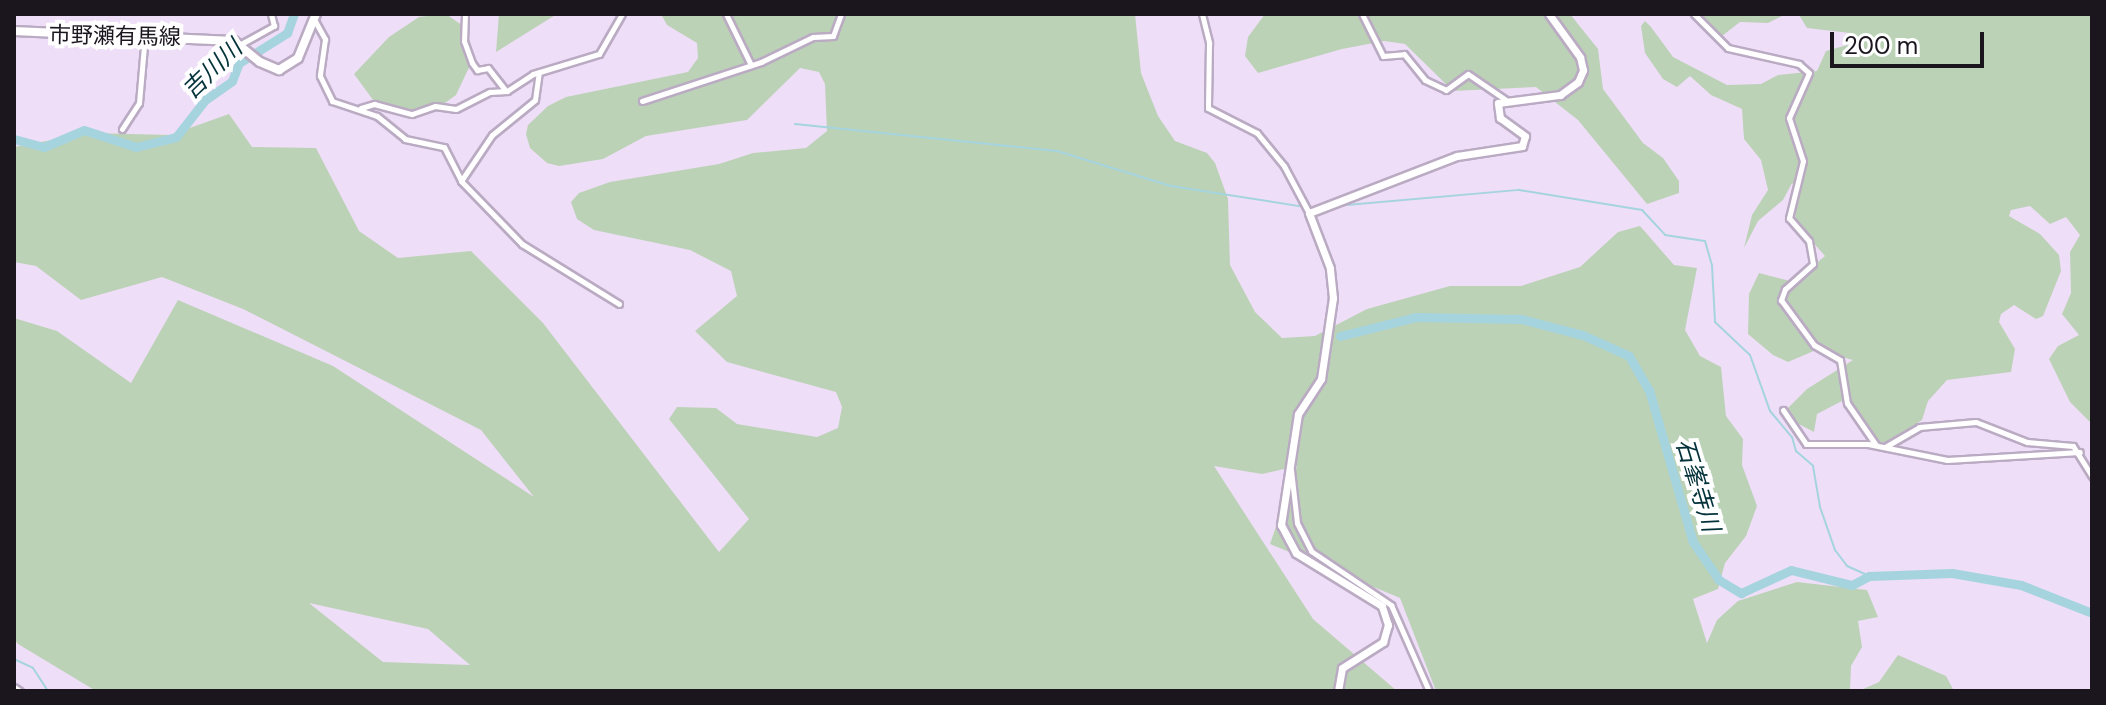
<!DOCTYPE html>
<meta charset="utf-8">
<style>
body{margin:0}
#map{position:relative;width:2106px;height:705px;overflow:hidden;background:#efdef8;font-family:"DM Sans","Noto Sans JP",sans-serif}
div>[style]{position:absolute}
.green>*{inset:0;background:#bcd2b7}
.stream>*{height:2px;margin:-1px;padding:0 1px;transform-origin:1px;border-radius:1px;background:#a5d4df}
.river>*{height:9px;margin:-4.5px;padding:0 4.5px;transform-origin:4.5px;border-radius:4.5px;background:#a5d4df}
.roads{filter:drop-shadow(2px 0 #baabc3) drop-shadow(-2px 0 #baabc3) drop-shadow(0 2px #baabc3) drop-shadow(0 -2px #baabc3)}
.minor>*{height:5px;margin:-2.5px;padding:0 2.5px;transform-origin:2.5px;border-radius:2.5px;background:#fff}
.tertiary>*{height:7px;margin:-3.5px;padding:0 3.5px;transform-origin:3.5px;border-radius:3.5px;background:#fff}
.secondary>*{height:8px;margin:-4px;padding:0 4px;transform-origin:4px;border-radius:4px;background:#fff}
span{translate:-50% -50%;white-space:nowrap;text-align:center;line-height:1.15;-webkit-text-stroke:8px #fff;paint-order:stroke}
.street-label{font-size:22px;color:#1b151e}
.water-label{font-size:24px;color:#03323a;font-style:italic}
.frame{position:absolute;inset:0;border:16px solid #1b151e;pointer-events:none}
.scale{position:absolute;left:1830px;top:32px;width:154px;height:36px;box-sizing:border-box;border:4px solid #1b151e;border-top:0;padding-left:10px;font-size:24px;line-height:28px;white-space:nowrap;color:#1b151e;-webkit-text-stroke:6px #fff;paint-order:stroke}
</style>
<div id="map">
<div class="green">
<div style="clip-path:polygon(446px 14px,466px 28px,474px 57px,456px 95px,434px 111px,404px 116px,376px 104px,354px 74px,389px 37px,419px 17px)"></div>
<div style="clip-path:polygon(499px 14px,557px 14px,496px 52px)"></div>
<div style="clip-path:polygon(evenodd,661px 14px,1135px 14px,1141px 73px,1158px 116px,1175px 141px,1207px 153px,1215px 163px,1228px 199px,1230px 265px,1255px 312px,1282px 338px,1315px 336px,1367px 309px,1450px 286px,1521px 286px,1580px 267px,1618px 232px,1640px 226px,1674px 265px,1697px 268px,1685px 330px,1700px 356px,1721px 367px,1726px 416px,1743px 439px,1742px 465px,1757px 506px,1746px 536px,1725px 563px,1718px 589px,1693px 599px,1707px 643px,1717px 620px,1738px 601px,1797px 582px,1867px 590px,1878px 617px,1858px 621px,1862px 647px,1851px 666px,1850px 691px,1436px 691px,1400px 598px,1270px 544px,1297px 466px,1262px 474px,1214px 466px,1313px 619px,1397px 691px,96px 691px,18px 644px,14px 639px,14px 318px,57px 331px,131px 383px,178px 300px,333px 366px,534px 497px,481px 430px,243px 309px,162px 277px,81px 300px,36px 266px,14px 262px,14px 147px,90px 133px,170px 135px,229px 114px,252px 147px,316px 148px,359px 231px,398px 258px,471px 251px,543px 323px,719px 552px,749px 519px,669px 419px,677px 407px,716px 408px,737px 424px,817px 437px,838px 428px,842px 407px,836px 392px,727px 362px,695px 331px,737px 296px,731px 271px,690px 250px,594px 230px,577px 219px,571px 202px,579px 193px,610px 182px,719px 164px,753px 153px,806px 148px,827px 131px,825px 84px,819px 72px,800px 68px,747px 120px,646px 136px,603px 159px,559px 166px,547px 163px,530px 148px,526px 134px,528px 125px,548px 106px,566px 97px,688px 72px,698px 58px,697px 43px,667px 25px,661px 14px,309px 603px,428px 629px,470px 665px,383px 662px,309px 603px)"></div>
<div style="clip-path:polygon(1265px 14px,1570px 14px,1598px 49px,1603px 89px,1643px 143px,1663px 158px,1679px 181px,1679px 193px,1647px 204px,1578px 120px,1536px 87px,1453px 91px,1405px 44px,1384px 41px,1342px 49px,1258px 73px,1245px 56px,1248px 37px)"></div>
<div style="clip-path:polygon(1699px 14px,1786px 14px,1768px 23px,1740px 22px,1722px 36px)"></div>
<div style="clip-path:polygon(1791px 14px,2092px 14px,2092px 424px,2070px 402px,2049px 359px,2058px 346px,2079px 335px,2062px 314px,2071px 293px,2070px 252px,2080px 235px,2066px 217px,2050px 224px,2030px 206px,2011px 210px,2009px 216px,2040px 234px,2059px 255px,2061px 271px,2043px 316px,2036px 319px,2014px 305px,2001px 314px,1999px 322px,2015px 349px,2011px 372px,1947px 380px,1928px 401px,1922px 420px,1889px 442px,1876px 443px,1857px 410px,1842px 401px,1817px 414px,1814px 432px,1791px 420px,1787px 409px,1807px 389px,1853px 360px,1816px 350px,1788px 362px,1773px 355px,1748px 334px,1749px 294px,1759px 273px,1794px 282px,1825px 256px,1795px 222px,1797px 188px,1792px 183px,1783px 200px,1758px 221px,1744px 248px,1752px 215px,1768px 190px,1761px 160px,1744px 139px,1742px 109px,1711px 95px,1690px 76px,1677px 87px,1663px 79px,1645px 53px,1641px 26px,1645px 21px,1651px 27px,1673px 57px,1727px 85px,1761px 84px,1778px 75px,1817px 71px,1826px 51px,1858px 42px,1850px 33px,1807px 28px,1799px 15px)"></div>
<div style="clip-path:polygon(1898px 655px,1946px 676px,1954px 691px,1859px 691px,1879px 682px)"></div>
</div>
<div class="stream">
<div style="left:795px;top:124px;width:263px;rotate:5.9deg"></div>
<div style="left:1057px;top:151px;width:119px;rotate:17.1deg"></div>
<div style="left:1171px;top:186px;width:143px;rotate:8.9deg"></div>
<div style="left:1335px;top:206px;width:185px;rotate:-5deg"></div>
<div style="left:1519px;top:190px;width:125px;rotate:9.2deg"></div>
<div style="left:1642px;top:210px;width:34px;rotate:47deg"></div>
<div style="left:1665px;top:235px;width:40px;rotate:8.5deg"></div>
<div style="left:1705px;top:241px;width:26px;rotate:74deg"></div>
<div style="left:1712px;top:266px;width:56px;rotate:86.9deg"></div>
<div style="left:1715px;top:322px;width:48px;rotate:43.3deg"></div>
<div style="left:1750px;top:355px;width:59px;rotate:70.3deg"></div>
<div style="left:1770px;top:411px;width:34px;rotate:50deg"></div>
<div style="left:1792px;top:437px;width:15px;rotate:74deg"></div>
<div style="left:1796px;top:451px;width:23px;rotate:41deg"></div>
<div style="left:1813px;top:466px;width:42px;rotate:80.3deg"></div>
<div style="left:1820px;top:507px;width:46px;rotate:70.8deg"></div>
<div style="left:1835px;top:550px;width:20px;rotate:53deg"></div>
<div style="left:1847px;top:566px;width:24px;rotate:24deg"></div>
<div style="left:14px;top:659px;width:21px;rotate:25deg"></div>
<div style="left:33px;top:668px;width:27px;rotate:57deg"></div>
</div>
<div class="river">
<div style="left:14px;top:139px;width:31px;rotate:15deg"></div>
<div style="left:44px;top:147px;width:43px;rotate:-23deg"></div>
<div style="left:84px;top:130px;width:55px;rotate:18.1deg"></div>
<div style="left:136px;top:147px;width:41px;rotate:-14deg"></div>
<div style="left:176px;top:137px;width:47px;rotate:-51.9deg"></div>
<div style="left:205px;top:100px;width:33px;rotate:-35deg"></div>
<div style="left:232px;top:81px;width:19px;rotate:-69deg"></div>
<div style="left:239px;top:63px;width:57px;rotate:-32deg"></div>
<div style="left:287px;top:33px;width:20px;rotate:-70deg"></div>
<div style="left:1340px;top:336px;width:78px;rotate:-14deg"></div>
<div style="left:1416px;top:317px;width:105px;rotate:1.1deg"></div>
<div style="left:1521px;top:319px;width:64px;rotate:14.5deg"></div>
<div style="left:1583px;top:335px;width:51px;rotate:24.5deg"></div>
<div style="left:1629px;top:356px;width:39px;rotate:60deg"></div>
<div style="left:1649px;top:390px;width:158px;rotate:73.9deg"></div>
<div style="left:1693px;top:542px;width:46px;rotate:55.6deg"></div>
<div style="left:1719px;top:580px;width:26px;rotate:31deg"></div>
<div style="left:1741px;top:593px;width:55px;rotate:-24.7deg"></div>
<div style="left:1791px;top:570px;width:63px;rotate:13.8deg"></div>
<div style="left:1852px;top:585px;width:19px;rotate:-28deg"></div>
<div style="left:1869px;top:576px;width:83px;rotate:-2.1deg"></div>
<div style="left:1952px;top:573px;width:70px;rotate:9.9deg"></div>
<div style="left:2021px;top:585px;width:76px;rotate:21.5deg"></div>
</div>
<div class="roads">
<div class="minor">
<div style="left:465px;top:14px;width:27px;rotate:92deg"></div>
<div style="left:464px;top:41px;width:23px;rotate:70deg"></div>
<div style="left:472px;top:63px;width:9px;rotate:54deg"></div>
<div style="left:477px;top:70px;width:11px;rotate:-10deg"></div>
<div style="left:488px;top:68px;width:29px;rotate:52deg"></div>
<div style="left:726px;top:14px;width:57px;rotate:63.9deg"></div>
<div style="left:1202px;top:14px;width:30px;rotate:76deg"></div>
<div style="left:1209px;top:43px;width:65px;rotate:90.9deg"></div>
<div style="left:1208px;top:108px;width:55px;rotate:27deg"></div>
<div style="left:1257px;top:133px;width:43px;rotate:50.7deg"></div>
<div style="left:1284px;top:166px;width:53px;rotate:62deg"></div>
<div style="left:1362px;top:14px;width:47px;rotate:63.4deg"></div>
<div style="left:1383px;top:56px;width:21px;rotate:-5deg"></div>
<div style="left:1404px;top:54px;width:33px;rotate:51deg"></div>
<div style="left:1425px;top:80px;width:23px;rotate:25deg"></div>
<div style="left:1446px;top:90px;width:27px;rotate:-36deg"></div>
<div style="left:1468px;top:74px;width:46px;rotate:34.4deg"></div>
<div style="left:1694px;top:14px;width:48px;rotate:45deg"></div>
<div style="left:1728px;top:48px;width:73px;rotate:12.7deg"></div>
<div style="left:1799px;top:64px;width:13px;rotate:42deg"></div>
<div style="left:1809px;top:73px;width:49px;rotate:114deg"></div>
<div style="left:1789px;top:118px;width:45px;rotate:72deg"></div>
<div style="left:1803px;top:161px;width:59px;rotate:103.8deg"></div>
<div style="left:1789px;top:218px;width:30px;rotate:49deg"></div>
<div style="left:1809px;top:241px;width:23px;rotate:80deg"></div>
<div style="left:1813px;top:264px;width:38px;rotate:138deg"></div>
<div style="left:1785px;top:289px;width:12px;rotate:110deg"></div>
<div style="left:1781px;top:300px;width:56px;rotate:53.7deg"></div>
<div style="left:1814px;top:345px;width:30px;rotate:30deg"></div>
<div style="left:1840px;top:360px;width:44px;rotate:80.8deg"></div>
<div style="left:1847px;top:403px;width:51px;rotate:55.4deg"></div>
<div style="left:315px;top:21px;width:21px;rotate:61deg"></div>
<div style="left:325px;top:39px;width:37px;rotate:98deg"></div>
<div style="left:320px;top:76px;width:28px;rotate:64deg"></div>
<div style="left:332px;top:101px;width:47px;rotate:18.4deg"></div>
<div style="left:377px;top:116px;width:36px;rotate:39deg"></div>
<div style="left:405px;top:139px;width:40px;rotate:12deg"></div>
<div style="left:444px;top:147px;width:38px;rotate:63deg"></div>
<div style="left:461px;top:181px;width:88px;rotate:45.9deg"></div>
<div style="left:522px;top:244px;width:114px;rotate:31.7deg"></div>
<div style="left:241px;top:44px;width:38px;rotate:-29deg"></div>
<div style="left:274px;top:26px;width:12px;rotate:-104deg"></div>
<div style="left:642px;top:101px;width:125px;rotate:-18.1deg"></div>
<div style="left:761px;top:62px;width:58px;rotate:-25.7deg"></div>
<div style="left:813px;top:37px;width:20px;rotate:-3deg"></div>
<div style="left:833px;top:36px;width:23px;rotate:-70deg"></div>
<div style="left:361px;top:108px;width:14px;rotate:-17deg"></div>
<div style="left:374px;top:104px;width:39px;rotate:15deg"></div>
<div style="left:412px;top:114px;width:24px;rotate:-19deg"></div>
<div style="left:435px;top:106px;width:21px;rotate:8deg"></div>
<div style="left:456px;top:109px;width:38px;rotate:-27deg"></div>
<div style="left:490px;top:92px;width:17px;rotate:-3deg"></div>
<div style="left:507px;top:91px;width:31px;rotate:-33deg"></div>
<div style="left:533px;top:74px;width:69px;rotate:-16.9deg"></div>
<div style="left:599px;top:54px;width:46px;rotate:-60.1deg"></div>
<div style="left:122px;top:129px;width:31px;rotate:-57deg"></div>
<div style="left:139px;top:103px;width:68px;rotate:-85deg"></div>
<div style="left:461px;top:181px;width:55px;rotate:-56deg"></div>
<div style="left:492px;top:135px;width:55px;rotate:-39.1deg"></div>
<div style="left:535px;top:100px;width:28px;rotate:-82deg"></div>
<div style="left:1783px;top:410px;width:41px;rotate:55.9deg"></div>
<div style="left:1806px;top:444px;width:62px"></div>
<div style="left:1868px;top:444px;width:81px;rotate:11.4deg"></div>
<div style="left:1947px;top:460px;width:133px;rotate:-3.4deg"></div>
<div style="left:1885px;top:447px;width:39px;rotate:-30deg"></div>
<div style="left:1919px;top:427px;width:57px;rotate:-5deg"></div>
<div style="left:1976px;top:422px;width:55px;rotate:21.4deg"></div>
<div style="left:2027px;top:442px;width:46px;rotate:5deg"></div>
<div style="left:2073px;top:446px;width:36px;rotate:58deg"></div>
<div style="left:1291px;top:470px;width:53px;rotate:83.5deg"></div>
<div style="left:1297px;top:523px;width:31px;rotate:63deg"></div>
<div style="left:1311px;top:551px;width:97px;rotate:34deg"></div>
<div style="left:1391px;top:605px;width:94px;rotate:66.2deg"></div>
<div style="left:14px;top:687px;width:7px;rotate:34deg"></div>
</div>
<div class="tertiary">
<div style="left:1338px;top:691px;width:23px;rotate:-80deg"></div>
<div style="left:1342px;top:668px;width:49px;rotate:-32.4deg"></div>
<div style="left:1383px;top:642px;width:18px;rotate:-74deg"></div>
<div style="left:1388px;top:625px;width:20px;rotate:-108deg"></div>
<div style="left:1382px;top:606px;width:101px;rotate:-148.4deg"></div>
<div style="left:1296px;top:553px;width:32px;rotate:-118deg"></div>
<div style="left:1281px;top:525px;width:112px;rotate:-81.3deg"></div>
<div style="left:1298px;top:414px;width:42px;rotate:-56.7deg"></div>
<div style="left:1321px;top:379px;width:82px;rotate:-81.6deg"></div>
<div style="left:1333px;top:298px;width:30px;rotate:-96deg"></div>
<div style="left:1330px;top:268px;width:59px;rotate:-110.9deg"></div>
<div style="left:1309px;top:213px;width:159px;rotate:-21.1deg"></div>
<div style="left:1457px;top:156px;width:66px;rotate:-8.7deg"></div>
<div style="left:1522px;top:146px;width:10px;rotate:-73deg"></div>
<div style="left:1525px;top:136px;width:31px;rotate:-144deg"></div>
<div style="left:1500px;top:118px;width:15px;rotate:-98deg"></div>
<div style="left:1498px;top:103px;width:63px;rotate:-7.4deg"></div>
<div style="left:1560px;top:95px;width:22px;rotate:-36deg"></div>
<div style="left:1578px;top:82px;width:13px;rotate:-67deg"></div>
<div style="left:1583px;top:70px;width:13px;rotate:-103deg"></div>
<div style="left:1580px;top:57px;width:53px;rotate:-125.8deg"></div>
</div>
<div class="secondary">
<div style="left:14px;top:31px;width:220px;rotate:2.6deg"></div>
<div style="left:234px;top:41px;width:33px;rotate:39deg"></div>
<div style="left:260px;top:62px;width:21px;rotate:23deg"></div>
<div style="left:279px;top:70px;width:22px;rotate:-32deg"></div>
<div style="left:298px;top:58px;width:48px;rotate:-67.8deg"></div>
</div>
</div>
<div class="street-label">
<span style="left:115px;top:36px;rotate:1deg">市野瀬有馬線</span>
</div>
<div class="water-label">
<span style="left:212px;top:69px;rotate:-44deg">吉川川</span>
<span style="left:1698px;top:485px;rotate:73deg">石峯寺川</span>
</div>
<div class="frame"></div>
<div class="scale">200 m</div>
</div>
